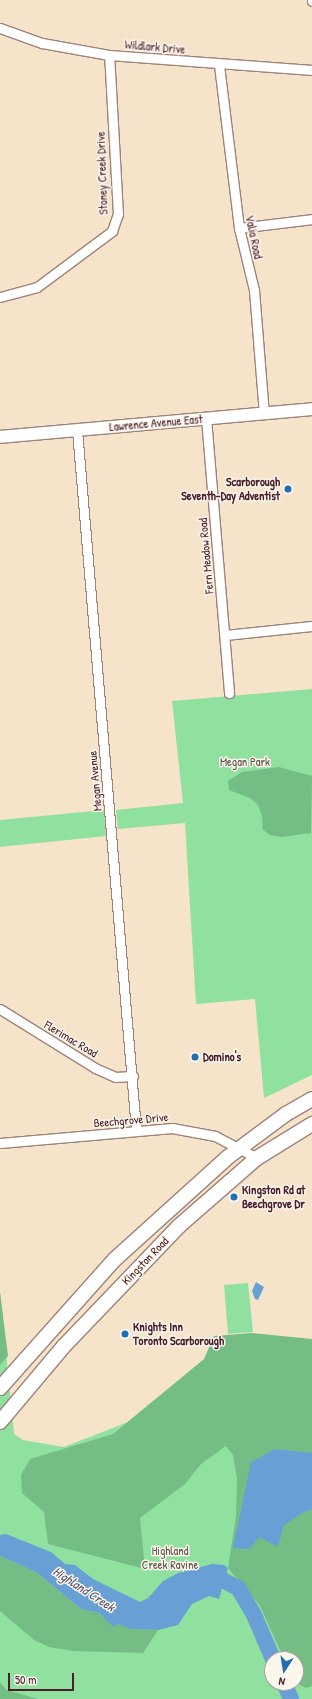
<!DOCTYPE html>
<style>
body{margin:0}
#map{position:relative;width:312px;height:1699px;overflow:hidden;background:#f5e4ca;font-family:"Patrick Hand",sans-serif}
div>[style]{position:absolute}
.green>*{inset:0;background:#90e09f}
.forest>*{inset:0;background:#74be86}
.water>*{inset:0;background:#68a0d6}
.river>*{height:16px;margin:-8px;padding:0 8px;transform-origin:8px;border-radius:8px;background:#68a0d6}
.roads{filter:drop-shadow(1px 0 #a0827a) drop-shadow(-1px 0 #a0827a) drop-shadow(0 1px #a0827a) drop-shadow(0 -1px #a0827a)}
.minor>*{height:9px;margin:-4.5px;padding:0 4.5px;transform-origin:4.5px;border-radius:4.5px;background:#fff}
.secondary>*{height:12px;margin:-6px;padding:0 6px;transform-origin:6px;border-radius:6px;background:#fff}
.primary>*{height:14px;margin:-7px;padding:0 7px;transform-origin:7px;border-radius:7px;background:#fff}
.dots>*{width:11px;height:11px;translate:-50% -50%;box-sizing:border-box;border:2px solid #fbf7ec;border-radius:50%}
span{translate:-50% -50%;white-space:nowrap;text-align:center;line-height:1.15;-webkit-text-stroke:3px #fbf7ec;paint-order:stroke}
.street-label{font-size:12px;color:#4a1f2b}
.poi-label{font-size:12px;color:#4a1f2b;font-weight:700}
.right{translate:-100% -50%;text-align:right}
.left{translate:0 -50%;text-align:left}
.park-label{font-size:12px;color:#5c4f48}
.water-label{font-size:13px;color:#56536f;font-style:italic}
.north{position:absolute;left:264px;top:1651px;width:40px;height:40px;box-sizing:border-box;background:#fbf7ec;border:1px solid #b4a19f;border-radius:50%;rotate:192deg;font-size:11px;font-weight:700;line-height:16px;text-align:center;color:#4a1f2b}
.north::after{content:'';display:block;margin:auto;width:14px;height:18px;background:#1f6fb2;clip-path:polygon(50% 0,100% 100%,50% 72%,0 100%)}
.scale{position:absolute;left:8px;top:1673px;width:66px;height:18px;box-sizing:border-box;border:2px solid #4a1f2b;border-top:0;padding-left:5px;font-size:12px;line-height:14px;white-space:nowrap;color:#4a1f2b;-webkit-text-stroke:3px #fbf7ec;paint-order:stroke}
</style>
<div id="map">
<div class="green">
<div style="clip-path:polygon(312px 689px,312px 1075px,264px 1098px,255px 999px,196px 1004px,185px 823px,118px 829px,116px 810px,183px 803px,172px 701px)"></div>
<div style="clip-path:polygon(104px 810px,106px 836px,0 847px,0 820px)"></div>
<div style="clip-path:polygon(248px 1283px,253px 1332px,228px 1334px,224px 1285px)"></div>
<div style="clip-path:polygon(evenodd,0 1292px,14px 1434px,23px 1440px,64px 1447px,128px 1422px,156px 1399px,312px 1354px,312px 1699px,0 1699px,0 1292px,272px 1659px,296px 1659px,296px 1683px,272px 1683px,272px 1659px)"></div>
</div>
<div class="forest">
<div style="clip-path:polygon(279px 767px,312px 776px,311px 833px,281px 837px,270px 835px,263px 830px,262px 816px,258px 805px,250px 798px,229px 790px,228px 781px,242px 772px)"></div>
<div style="clip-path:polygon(0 1292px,8px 1356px,0 1365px)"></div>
<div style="clip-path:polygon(252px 1333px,312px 1339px,312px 1686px,306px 1688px,296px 1683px,296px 1659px,284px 1659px,260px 1606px,228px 1568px,236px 1516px,237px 1479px,233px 1455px,226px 1446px,201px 1464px,185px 1484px,140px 1518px,145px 1569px,48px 1544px,44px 1512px,22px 1493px,21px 1475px,30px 1459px,113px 1434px,204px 1359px,214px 1336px)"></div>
<div style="clip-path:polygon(0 1556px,36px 1572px,81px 1609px,99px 1613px,113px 1626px,118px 1624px,130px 1629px,158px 1630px,143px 1653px,74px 1651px,49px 1647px,34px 1640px,0 1611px)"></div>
<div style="clip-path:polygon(0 1683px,7px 1690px,38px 1699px,0 1699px)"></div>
</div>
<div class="water">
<div style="clip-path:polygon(256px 1282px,264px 1287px,258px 1300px,255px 1299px,252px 1291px)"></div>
<div style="clip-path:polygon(275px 1449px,312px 1453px,312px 1509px,304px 1512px,284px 1525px,278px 1547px,260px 1537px,249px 1549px,233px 1548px,251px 1462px)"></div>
<div style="clip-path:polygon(6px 1534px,51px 1552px,65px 1564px,75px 1565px,93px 1579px,140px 1602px,148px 1598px,163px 1581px,178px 1573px,212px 1564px,224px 1565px,228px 1568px,219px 1599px,209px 1596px,192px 1604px,178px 1625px,158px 1630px,130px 1629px,118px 1624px,113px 1627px,99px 1613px,81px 1609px,36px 1572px,0 1556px,0 1535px)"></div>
</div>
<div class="river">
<div style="left:204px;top:1578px;width:15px"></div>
<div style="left:219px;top:1578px;width:21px;rotate:28deg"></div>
<div style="left:238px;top:1588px;width:31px;rotate:59deg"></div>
<div style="left:254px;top:1615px;width:48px;rotate:66.6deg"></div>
<div style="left:284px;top:1683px;width:17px;rotate:66deg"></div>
</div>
<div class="roads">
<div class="minor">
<div style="left:312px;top:0;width:1px;rotate:90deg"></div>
<div style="left:0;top:28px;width:45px;rotate:19.7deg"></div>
<div style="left:42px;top:43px;width:68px;rotate:10.2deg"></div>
<div style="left:109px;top:55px;width:204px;rotate:4.2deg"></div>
<div style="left:219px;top:65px;width:164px;rotate:83deg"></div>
<div style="left:239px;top:228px;width:64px;rotate:76.4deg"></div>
<div style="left:254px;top:290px;width:124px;rotate:85.4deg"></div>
<div style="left:239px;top:228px;width:74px;rotate:-7deg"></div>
<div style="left:0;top:297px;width:38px;rotate:-15deg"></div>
<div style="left:37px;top:287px;width:94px;rotate:-36.7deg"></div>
<div style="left:112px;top:231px;width:18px;rotate:-71deg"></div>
<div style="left:118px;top:214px;width:159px;rotate:-93.2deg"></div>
<div style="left:206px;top:418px;width:276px;rotate:85.2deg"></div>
<div style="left:77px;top:430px;width:702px;rotate:85.18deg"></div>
<div style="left:225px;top:635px;width:87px;rotate:-5.9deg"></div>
<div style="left:0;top:1009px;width:112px;rotate:31.8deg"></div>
<div style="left:95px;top:1068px;width:22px;rotate:24deg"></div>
<div style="left:115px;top:1077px;width:18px;rotate:-3deg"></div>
<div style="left:0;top:1143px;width:173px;rotate:-5deg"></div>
<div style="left:172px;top:1128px;width:44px;rotate:10.5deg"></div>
<div style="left:215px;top:1136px;width:47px;rotate:27.6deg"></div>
</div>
<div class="secondary">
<div style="left:0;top:437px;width:313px;rotate:-5.1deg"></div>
</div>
<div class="primary">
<div style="left:0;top:1388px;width:171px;rotate:-48.3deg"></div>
<div style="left:114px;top:1260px;width:154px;rotate:-42.1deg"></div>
<div style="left:228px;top:1157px;width:72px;rotate:-36.6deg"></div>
<div style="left:286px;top:1114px;width:30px;rotate:-30deg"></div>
<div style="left:0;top:1422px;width:99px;rotate:-49.9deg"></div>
<div style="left:64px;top:1346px;width:166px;rotate:-46.2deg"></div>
<div style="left:179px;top:1226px;width:103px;rotate:-41.1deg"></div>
<div style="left:257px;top:1158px;width:65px;rotate:-31.7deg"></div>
</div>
</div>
<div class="dots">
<div style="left:288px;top:489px;background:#1f6fb2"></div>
<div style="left:195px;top:1057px;background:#1f6fb2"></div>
<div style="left:234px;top:1197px;background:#1f6fb2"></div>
<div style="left:125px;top:1334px;background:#1f6fb2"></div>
</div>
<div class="street-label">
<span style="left:155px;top:47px;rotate:5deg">Wildlark Drive</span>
<span style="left:102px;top:173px;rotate:-92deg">Stoney Creek Drive</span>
<span style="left:254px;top:237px;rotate:78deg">Valia Road</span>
<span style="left:156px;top:423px;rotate:-5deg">Lawrence Avenue East</span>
<span style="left:206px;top:556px;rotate:-95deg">Fern Meadow Road</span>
<span style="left:95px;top:781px;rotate:-95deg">Megan Avenue</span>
<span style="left:71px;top:1039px;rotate:31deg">Flerimac Road</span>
<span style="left:131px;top:1120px;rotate:-5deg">Beechgrove Drive</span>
<span style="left:145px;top:1261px;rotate:-46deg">Kingston Road</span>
</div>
<div class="poi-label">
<span class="right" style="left:280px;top:489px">Scarborough<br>Seventh-Day Adventist</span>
<span class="left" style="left:203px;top:1057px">Domino's</span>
<span class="left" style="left:242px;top:1197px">Kingston Rd at<br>Beechgrove Dr</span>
<span class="left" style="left:133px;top:1334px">Knights Inn<br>Toronto Scarborough</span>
</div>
<div class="park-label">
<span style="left:245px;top:762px">Megan Park</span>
<span style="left:170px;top:1558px">Highland<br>Creek Ravine</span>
</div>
<div class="water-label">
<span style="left:84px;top:1589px;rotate:33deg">Highland Creek</span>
</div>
<div class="north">N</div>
<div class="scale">50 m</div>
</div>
